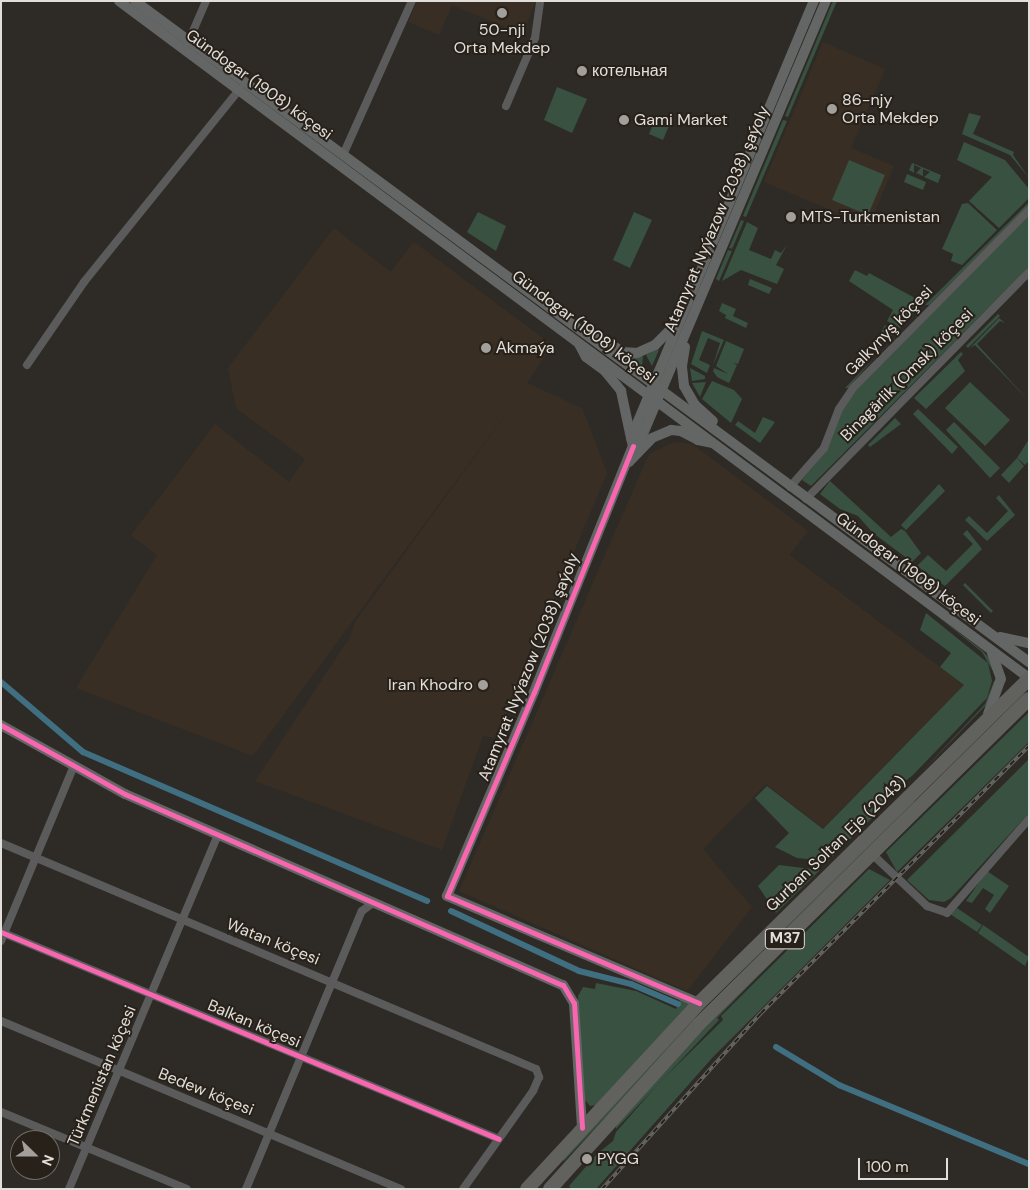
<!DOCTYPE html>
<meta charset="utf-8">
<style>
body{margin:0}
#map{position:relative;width:1030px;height:1190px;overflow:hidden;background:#2e2b27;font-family:"DM Sans",sans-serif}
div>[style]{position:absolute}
.built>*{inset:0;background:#382e24}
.green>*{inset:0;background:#385141}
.canal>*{height:6px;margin:-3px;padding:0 3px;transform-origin:3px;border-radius:3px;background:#406f82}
.street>*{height:8px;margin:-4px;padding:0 4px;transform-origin:4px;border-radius:4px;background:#5a5b5a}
.secondary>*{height:10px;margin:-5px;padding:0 5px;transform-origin:5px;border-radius:5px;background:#646665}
.highway>*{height:14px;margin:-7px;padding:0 7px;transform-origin:7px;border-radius:7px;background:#61615e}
.rail>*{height:4px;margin-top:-2px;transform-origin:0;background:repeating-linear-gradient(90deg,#27211a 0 5.5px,#666663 0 11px);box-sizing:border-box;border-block:1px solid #666663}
.cycleway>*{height:5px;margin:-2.5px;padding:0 2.5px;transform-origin:2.5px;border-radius:2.5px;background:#f766af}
.dots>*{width:14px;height:14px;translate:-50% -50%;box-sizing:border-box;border:2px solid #27211a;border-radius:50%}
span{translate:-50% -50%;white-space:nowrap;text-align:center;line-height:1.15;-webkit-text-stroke:4px #27211a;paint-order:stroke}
.shield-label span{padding:1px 4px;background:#27211a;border:1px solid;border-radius:4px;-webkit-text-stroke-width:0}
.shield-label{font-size:15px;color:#e2ded9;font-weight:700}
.poi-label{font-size:16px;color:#e2ded9}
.left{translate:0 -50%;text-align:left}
.right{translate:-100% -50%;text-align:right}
.street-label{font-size:16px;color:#e2ded9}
.frame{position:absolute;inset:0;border:2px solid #e2ded9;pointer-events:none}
.north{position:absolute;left:10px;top:1130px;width:50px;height:50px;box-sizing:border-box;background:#27211a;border:1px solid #726d66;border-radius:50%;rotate:112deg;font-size:14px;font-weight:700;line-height:20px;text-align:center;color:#e2ded9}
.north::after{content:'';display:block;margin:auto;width:18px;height:22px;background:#a39f9b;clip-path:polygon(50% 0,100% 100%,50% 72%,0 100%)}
.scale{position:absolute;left:858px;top:1158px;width:90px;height:22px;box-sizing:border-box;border:2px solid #e2ded9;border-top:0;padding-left:6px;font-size:15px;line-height:18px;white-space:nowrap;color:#e2ded9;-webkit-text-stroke:4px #27211a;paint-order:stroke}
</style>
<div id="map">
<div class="built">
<div style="clip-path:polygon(417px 1px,536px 1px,522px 34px,452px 5px,439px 35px,408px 22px)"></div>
<div style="clip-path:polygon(823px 42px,885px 69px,851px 148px,894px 166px,869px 226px,764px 182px)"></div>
<div style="clip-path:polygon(334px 228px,391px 272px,414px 242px,552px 345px,527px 383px,582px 408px,607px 473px,496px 738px,483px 736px,442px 850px,255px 781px,350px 637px,355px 622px,521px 393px,253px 756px,76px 688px,157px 555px,131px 535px,215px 424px,289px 482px,305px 459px,236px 408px,228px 368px)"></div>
<div style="clip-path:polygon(674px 442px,692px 444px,808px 531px,790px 555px,964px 685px,823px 828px,766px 784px,703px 849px,752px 907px,687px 991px,459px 891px,649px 454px)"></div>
</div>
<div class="green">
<div style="clip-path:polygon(833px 1px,837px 1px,788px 117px,785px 116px)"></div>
<div style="clip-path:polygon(557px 87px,587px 99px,572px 133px,544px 120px)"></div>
<div style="clip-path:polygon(969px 113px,981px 116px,973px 134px,1014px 152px,1013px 155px,1029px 178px,1010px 155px,962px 134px)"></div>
<div style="clip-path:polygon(657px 115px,671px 121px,663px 140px,649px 134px)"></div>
<div style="clip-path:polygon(783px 120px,787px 121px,746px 217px,743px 216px)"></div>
<div style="clip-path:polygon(964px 142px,1005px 160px,1029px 189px,1029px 198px,999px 228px,969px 201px,992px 177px,957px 160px)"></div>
<div style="clip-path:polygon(849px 160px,885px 175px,868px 215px,832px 200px)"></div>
<div style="clip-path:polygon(912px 163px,941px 175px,938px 183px,924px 177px,930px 172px,923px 169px,923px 176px,916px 173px,921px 168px,914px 165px,914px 173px,909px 170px)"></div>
<div style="clip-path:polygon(907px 174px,926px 182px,923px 190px,904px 182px)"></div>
<div style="clip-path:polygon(1029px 202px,1029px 206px,929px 305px,925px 305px)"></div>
<div style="clip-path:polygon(968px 203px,997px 230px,962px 265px,951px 261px,953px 254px,942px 249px,962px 204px)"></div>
<div style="clip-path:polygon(478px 212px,506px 226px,496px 251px,467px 232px)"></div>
<div style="clip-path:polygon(634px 212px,652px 220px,630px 268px,613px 260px)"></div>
<div style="clip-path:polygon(1029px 215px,1029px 267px,811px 486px,802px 480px,826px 451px,843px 408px,858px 387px)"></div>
<div style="clip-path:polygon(741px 220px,744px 221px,732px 249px,729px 248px)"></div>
<div style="clip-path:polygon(747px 222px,758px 228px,749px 250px,771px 259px,775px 250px,781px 253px,787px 245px,776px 265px,784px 269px,777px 284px,741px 270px,722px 281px)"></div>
<div style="clip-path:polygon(728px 250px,732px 251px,719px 281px,716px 279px)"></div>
<div style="clip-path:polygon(855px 270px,867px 276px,869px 273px,915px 298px,918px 309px,900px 328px,887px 321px,893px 310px,849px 281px)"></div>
<div style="clip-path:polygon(750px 279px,772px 288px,769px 294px,748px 285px)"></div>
<div style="clip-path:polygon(722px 303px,736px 309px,733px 316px,748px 323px,746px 328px,725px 318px,726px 315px,719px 311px)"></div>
<div style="clip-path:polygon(998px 314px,1000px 316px,968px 348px,966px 346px)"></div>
<div style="clip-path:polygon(999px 318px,1005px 323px,1000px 321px,977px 344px,1029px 401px,975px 345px,970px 348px)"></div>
<div style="clip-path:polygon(885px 325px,895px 332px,877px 351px,872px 349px)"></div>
<div style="clip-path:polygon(702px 331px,724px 340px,713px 365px,720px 343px,708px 338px,699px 360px,710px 365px,707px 373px,691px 364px)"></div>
<div style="clip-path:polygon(726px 341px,744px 349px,738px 364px,733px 363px,737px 365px,729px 383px,717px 377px,713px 371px,714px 368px,728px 374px,716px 366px)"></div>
<div style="clip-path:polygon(657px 349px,659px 350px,652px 366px,646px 355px)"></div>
<div style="clip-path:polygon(961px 352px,963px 354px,958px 360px,965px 371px,926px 409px,914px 398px)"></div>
<div style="clip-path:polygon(643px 356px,642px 368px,629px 358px,630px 357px)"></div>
<div style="clip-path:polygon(874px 358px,848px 388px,845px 388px)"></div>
<div style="clip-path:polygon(690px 368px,705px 376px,705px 379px,692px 381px)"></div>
<div style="clip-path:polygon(712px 381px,734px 390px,742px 399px,731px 423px,702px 399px)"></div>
<div style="clip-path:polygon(706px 382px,700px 397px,692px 383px)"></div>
<div style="clip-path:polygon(970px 382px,1010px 420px,985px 446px,945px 408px)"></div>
<div style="clip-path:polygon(918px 409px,958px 447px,952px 454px,913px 414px)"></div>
<div style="clip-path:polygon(763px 417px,775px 422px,760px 443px,735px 425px,738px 421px,755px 433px)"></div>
<div style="clip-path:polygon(895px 418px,901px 424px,870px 447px,868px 445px)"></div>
<div style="clip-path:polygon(954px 422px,1000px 468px,990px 478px,946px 430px)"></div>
<div style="clip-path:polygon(1029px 439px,1029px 461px,1025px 465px,1017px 458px)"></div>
<div style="clip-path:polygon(1017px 458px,1024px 466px,1009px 483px,1001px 475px)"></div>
<div style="clip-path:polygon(830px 481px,891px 537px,901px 529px,905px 531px,921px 553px,912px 562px,873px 533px,858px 516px,840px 509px,820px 494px)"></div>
<div style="clip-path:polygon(939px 484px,945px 491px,906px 530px,901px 525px)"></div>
<div style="clip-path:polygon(999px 495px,1015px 515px,987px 541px,965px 520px,969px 516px,987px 533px,1008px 511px,996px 498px)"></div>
<div style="clip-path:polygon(967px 530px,982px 549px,945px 586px,917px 566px,928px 555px,946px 571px,973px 544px,963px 534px)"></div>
<div style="clip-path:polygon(965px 583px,993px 611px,991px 613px,963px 585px)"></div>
<div style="clip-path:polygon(926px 613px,988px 663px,992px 681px,987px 698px,912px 776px,889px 793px,872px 818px,828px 861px,797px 858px,775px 847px,789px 833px,755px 798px,767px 786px,823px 829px,964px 685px,940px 667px,951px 653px,920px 630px)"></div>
<div style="clip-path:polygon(933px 613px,983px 651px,989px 658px,996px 677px,982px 652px)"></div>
<div style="clip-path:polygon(994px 681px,996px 681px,986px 705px,915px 779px,985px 704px)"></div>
<div style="clip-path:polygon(1029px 712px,1029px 742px,897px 872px,886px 852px)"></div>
<div style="clip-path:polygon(1029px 759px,1029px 813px,951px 898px,944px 902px,929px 900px,907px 880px)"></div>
<div style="clip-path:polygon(913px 801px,915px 803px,705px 1007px,705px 1006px)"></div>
<div style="clip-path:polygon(779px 865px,820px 870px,776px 913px,758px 886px)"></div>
<div style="clip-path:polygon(869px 869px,890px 880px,713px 1057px,596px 1189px,571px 1189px,569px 1186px,597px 1154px,613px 1141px,616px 1132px,660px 1082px,723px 1020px,721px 1016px)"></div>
<div style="clip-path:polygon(862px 871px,717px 1018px,719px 1020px,616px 1129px,616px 1125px,705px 1028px)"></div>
<div style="clip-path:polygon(987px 871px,1009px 886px,990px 913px,985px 909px,994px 895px,983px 888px,972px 903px,966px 901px)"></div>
<div style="clip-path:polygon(957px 908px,982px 925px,977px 932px,950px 914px)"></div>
<div style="clip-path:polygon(983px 925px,1029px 957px,1025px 966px,978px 933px)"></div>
<div style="clip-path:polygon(596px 983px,636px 991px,676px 1009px,680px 1000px,692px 1001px,596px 1105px,590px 1106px,585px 1100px,578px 996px,583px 987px,595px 989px)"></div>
<div style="clip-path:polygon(688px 1025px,662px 1057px,564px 1161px,563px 1160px)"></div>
</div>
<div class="canal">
<div style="left:1px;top:682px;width:108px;rotate:40.5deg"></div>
<div style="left:83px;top:752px;width:375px;rotate:23.4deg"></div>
<div style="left:451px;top:911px;width:141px;rotate:25.1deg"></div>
<div style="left:579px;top:971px;width:54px;rotate:14deg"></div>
<div style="left:631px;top:984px;width:51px;rotate:23.1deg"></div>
<div style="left:776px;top:1047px;width:74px;rotate:31.1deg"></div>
<div style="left:839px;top:1085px;width:206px;rotate:22.6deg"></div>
</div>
<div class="street">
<div style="left:187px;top:45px;width:48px;rotate:-66.6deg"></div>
<div style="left:506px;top:106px;width:74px;rotate:-66.9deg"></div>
<div style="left:535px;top:38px;width:37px;rotate:-82deg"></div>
<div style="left:343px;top:155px;width:169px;rotate:-65.9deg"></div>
<div style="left:27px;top:365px;width:101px;rotate:-55.5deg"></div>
<div style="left:84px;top:282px;width:248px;rotate:-51.1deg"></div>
<div style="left:790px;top:487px;width:52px;rotate:-48.9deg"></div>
<div style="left:824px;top:448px;width:42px;rotate:-69deg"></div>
<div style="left:839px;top:409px;width:25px;rotate:-56deg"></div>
<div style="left:853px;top:388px;width:250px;rotate:-45.3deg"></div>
<div style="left:806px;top:499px;width:318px;rotate:-45.5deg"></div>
<div style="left:1px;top:843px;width:581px;rotate:22.9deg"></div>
<div style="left:536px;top:1069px;width:9px;rotate:69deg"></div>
<div style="left:539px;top:1077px;width:15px;rotate:113deg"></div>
<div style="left:533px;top:1091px;width:120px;rotate:125.5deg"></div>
<div style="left:872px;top:854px;width:76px;rotate:43.4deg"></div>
<div style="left:927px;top:906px;width:21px;rotate:19deg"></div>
<div style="left:947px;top:913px;width:125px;rotate:-48.9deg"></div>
<div style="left:1px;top:932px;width:539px;rotate:22.57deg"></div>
<div style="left:1px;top:941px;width:190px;rotate:-67.4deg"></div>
<div style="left:1px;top:1021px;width:434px;rotate:22.8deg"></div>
<div style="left:1px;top:1112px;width:201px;rotate:22.5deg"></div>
<div style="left:69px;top:1189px;width:384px;rotate:-67.2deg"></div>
<div style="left:246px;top:1189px;width:301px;rotate:-67.4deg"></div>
<div style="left:362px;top:911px;width:15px;rotate:-37deg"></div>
</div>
<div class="secondary">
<div style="left:119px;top:1px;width:1134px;rotate:36.65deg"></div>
<div style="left:135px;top:1px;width:1112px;rotate:36.48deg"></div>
<div style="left:594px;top:335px;width:34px;rotate:30deg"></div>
<div style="left:623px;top:352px;width:14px;rotate:4deg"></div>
<div style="left:637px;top:353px;width:20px;rotate:-24deg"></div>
<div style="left:655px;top:345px;width:27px;rotate:-45deg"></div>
<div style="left:579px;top:344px;width:15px;rotate:62deg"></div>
<div style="left:586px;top:357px;width:24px;rotate:36deg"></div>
<div style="left:605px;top:371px;width:26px;rotate:51deg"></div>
<div style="left:621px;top:391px;width:48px;rotate:78deg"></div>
<div style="left:685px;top:347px;width:20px;rotate:99deg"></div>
<div style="left:682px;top:367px;width:19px;rotate:84deg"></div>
<div style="left:684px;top:386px;width:22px;rotate:60deg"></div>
<div style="left:695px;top:405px;width:24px;rotate:42deg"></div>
<div style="left:633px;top:446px;width:8px;rotate:-104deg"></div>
<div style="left:631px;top:438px;width:474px;rotate:-67.3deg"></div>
<div style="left:629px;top:462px;width:33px;rotate:-46deg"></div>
<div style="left:652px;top:438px;width:21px;rotate:-23deg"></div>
<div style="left:671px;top:430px;width:10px;rotate:6deg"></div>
<div style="left:681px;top:431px;width:19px;rotate:28deg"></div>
<div style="left:698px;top:440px;width:14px;rotate:12deg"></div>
<div style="left:1000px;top:637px;width:30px;rotate:12deg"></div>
<div style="left:988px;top:714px;width:37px;rotate:-70deg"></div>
<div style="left:1001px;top:679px;width:28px;rotate:-109deg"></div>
<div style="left:1px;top:725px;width:142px;rotate:29.1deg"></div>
<div style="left:125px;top:794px;width:478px;rotate:23.6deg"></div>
<div style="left:563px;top:985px;width:21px;rotate:59deg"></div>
<div style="left:574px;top:1003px;width:125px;rotate:86.3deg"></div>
<div style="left:699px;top:1003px;width:274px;rotate:-157deg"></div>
<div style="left:447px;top:896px;width:222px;rotate:-66.9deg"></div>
<div style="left:534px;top:692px;width:265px;rotate:-68.1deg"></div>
<div style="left:633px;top:446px;width:9px;rotate:-36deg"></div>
<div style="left:640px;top:441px;width:478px;rotate:-67.1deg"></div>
</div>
<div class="highway">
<div style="left:527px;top:1189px;width:253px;rotate:-47.2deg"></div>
<div style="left:699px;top:1003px;width:462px;rotate:-44.5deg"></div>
<div style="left:550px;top:1189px;width:222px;rotate:-47.9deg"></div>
<div style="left:699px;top:1024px;width:463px;rotate:-44.6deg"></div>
</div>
<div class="rail">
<div style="left:602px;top:1189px;width:237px;rotate:-47.9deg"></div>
<div style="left:761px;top:1013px;width:378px;rotate:-44.9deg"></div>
</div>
<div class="cycleway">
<div style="left:633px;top:446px;width:265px;rotate:111.9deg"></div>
<div style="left:534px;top:692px;width:222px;rotate:113.1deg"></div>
<div style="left:447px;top:896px;width:274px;rotate:23deg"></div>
<div style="left:1px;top:725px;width:142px;rotate:29.1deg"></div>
<div style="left:125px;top:794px;width:478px;rotate:23.6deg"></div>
<div style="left:563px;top:985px;width:21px;rotate:59deg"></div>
<div style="left:574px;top:1003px;width:125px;rotate:86.3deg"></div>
<div style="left:1px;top:932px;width:539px;rotate:22.57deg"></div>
</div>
<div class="dots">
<div style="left:502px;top:13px;background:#a39f9b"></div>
<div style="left:582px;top:71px;background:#a39f9b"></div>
<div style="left:832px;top:109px;background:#a39f9b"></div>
<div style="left:624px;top:120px;background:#a39f9b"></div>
<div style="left:791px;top:217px;background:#a39f9b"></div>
<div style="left:486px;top:348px;background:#a39f9b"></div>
<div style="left:483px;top:685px;background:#a39f9b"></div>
<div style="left:587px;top:1159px;background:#a39f9b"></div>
</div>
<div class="shield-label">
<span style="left:785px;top:939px">M37</span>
</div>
<div class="poi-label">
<span style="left:502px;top:39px">50-nji<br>Orta Mekdep</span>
<span class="left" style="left:592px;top:71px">котельная</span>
<span class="left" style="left:842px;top:109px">86-njy<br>Orta Mekdep</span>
<span class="left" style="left:634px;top:120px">Gami Market</span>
<span class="left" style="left:801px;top:217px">MTS-Turkmenistan</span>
<span class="left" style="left:496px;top:348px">Аkmaýa</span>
<span class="right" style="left:473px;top:685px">Iran Khodro</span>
<span class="left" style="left:597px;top:1159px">PYGG</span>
</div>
<div class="street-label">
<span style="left:259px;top:85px;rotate:36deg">Gündogar (1908) köçesi</span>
<span style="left:717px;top:219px;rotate:-67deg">Atamyrat Nyýazow (2038) şaýoly</span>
<span style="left:584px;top:327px;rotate:37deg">Gündogar (1908) köçesi</span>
<span style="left:889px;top:331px;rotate:-46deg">Galkynyş köçesi</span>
<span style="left:907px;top:375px;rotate:-45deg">Binagärlik (Omsk) köçesi</span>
<span style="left:908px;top:569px;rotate:37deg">Gündogar (1908) köçesi</span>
<span style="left:529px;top:667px;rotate:-68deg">Atamyrat Nyýazow (2038) şaýoly</span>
<span style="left:836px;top:844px;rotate:-44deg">Gurban Soltan Eje (2043)</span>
<span style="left:273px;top:942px;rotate:22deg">Watan köçesi</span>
<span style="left:254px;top:1024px;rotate:23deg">Balkan köçesi</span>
<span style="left:102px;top:1076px;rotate:-67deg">Türkmenistan köçesi</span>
<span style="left:206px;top:1092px;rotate:22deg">Bedew köçesi</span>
</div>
<div class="frame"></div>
<div class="north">N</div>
<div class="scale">100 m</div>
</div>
